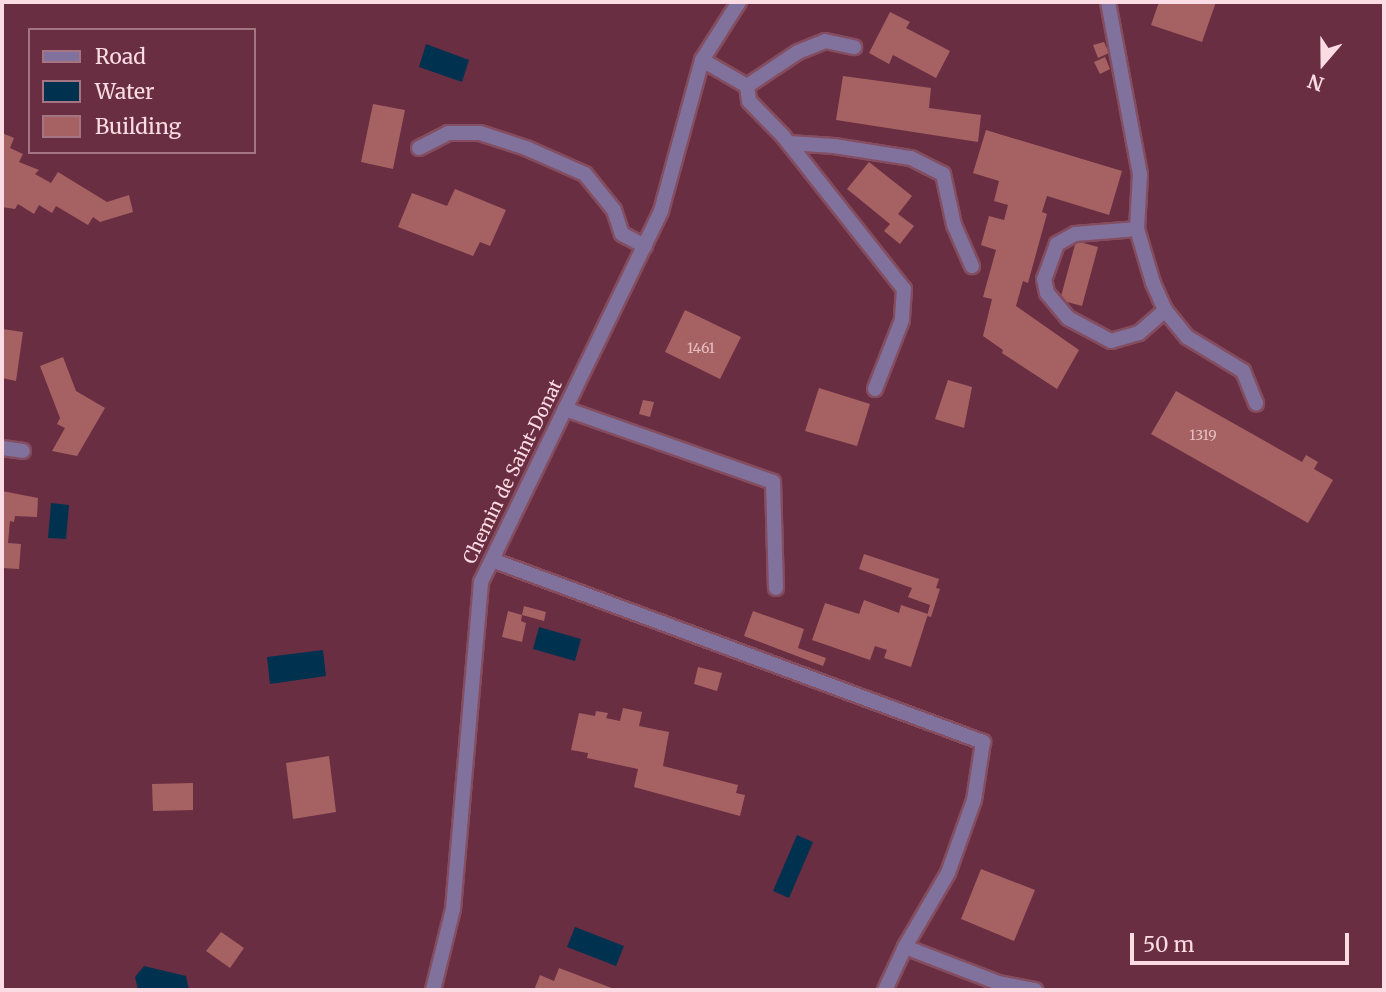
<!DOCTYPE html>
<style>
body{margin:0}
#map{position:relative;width:1386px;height:992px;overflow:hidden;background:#6a2e43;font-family:Merriweather,serif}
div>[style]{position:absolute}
.water>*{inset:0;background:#00324f}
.building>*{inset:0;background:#a66262}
.roads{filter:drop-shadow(2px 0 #844d60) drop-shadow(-2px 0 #844d60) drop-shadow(0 2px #844d60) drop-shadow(0 -2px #844d60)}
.service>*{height:14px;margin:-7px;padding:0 7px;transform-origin:7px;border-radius:7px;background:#81729d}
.minor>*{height:14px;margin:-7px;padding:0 7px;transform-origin:7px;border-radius:7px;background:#81729d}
span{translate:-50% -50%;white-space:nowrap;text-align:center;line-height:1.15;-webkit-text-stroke:5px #6a2e43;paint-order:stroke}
.number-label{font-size:14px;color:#e6bec4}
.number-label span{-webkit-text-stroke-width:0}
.street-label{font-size:18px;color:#fbdce4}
.frame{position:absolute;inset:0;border:4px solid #fbdce4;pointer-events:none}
.legend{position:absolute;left:28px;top:28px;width:228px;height:126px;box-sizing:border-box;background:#6a2e43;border:2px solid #a47483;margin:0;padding:9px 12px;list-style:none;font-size:21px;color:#fbdce4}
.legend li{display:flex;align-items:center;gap:14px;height:35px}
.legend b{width:35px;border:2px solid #a47483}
.north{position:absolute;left:1288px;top:28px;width:70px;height:70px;-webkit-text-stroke:5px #6a2e43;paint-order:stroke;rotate:200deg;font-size:19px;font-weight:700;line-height:28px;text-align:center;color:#fbdce4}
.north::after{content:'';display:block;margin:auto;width:24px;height:32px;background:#fbdce4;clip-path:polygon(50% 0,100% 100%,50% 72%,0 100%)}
.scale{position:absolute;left:1130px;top:933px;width:219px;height:32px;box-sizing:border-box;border:4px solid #fbdce4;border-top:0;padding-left:9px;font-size:21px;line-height:24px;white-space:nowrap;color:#fbdce4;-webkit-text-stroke:5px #6a2e43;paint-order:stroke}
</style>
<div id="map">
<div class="water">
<div style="clip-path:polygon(426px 44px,469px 60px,462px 82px,419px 67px)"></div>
<div style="clip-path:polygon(51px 503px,69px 505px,66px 539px,48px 538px)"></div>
<div style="clip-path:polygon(539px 627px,581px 639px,575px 661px,533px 649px)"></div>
<div style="clip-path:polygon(323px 650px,326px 676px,270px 684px,267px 657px)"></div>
<div style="clip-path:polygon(797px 835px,813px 842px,789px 898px,773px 891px)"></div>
<div style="clip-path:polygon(575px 927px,624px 946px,616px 966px,567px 947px)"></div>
<div style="clip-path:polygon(144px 966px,186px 976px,189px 990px,138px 990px,135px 977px)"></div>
</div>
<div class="building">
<div style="clip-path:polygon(1159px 2px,1216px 2px,1202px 42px,1151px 25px)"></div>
<div style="clip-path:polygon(890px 12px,910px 22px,906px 28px,950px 51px,936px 78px,893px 55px,889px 64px,869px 53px)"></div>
<div style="clip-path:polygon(1104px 42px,1109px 53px,1098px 58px,1093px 45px)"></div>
<div style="clip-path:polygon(1105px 57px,1110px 69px,1100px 74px,1094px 62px)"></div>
<div style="clip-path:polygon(843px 76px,931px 88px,929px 108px,981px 115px,978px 142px,836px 120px)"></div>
<div style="clip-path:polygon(373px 104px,405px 110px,393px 169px,361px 162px)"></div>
<div style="clip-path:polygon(986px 130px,1122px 171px,1109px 215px,1047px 196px,1042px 212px,1047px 214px,1028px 283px,1023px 281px,1016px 306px,1079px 350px,1057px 389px,1002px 353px,1003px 350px,983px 336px,992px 299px,983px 297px,996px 250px,981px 245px,989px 216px,1004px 220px,1008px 205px,994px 201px,999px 181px,973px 173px)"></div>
<div style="clip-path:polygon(2px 133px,14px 138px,10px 148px,23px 154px,19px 162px,39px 170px,35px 174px,51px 183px,58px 172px,107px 202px,129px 195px,133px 212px,100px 222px,93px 217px,88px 225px,56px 206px,52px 213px,39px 205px,34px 214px,18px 204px,15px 209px,2px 207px)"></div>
<div style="clip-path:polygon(869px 162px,912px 196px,898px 214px,914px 226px,900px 244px,884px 231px,890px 224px,847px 189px)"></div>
<div style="clip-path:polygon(455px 189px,506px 210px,490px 246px,480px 242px,473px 256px,398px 227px,412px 193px,447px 206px)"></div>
<div style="clip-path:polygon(1076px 241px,1098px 247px,1082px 306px,1060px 300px)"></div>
<div style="clip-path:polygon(685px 310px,741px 337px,720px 379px,665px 352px)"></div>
<div style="clip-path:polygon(2px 329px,23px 332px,16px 381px,2px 378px)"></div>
<div style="clip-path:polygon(63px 357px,76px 391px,105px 408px,77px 456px,52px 451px,65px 428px,57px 424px,60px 418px,40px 366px)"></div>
<div style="clip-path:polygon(948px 380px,972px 387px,964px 428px,935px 419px)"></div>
<div style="clip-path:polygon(819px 388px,870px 404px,857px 446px,805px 431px)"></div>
<div style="clip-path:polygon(1176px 391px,1302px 462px,1306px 455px,1318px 462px,1314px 469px,1333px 480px,1308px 523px,1151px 434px)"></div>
<div style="clip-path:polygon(643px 400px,654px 402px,650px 417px,639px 414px)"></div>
<div style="clip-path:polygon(2px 491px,38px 498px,37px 517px,15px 516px,14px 522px,10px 521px,8px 543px,21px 544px,19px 569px,2px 568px)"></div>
<div style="clip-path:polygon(864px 554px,939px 579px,936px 588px,940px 589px,931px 617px,927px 616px,930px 605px,908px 597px,912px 588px,859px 569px)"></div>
<div style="clip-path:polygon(864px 600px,899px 613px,901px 605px,928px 614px,911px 667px,884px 658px,887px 650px,875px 646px,870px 660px,812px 640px,825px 603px,859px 614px)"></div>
<div style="clip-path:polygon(524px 606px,546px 612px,544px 621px,522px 615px)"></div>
<div style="clip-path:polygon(508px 611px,522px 615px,521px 621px,526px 623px,522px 642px,502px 637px)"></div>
<div style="clip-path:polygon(753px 611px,804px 629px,798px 648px,826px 658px,823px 666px,744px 636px)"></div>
<div style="clip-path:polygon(698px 667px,722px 673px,717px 691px,694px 684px)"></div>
<div style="clip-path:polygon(623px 708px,642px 712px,639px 726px,669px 732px,663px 766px,738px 785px,736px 793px,745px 795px,740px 816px,634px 787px,638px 769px,587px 758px,588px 753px,571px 750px,579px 713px,595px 716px,596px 711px,608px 713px,606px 718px,620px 721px)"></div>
<div style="clip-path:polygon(329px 756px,336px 812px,293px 819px,286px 763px)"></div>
<div style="clip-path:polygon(193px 783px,193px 810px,153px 811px,152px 784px)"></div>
<div style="clip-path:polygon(981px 869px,1035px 890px,1014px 941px,961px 919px)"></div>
<div style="clip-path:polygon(221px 932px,244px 948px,230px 968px,206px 951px)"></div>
<div style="clip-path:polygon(559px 968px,617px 990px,534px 990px,540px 975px,554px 981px)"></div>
</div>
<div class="roads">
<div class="service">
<div style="left:1108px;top:2px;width:175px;rotate:79.5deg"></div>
<div style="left:1140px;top:174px;width:55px;rotate:93.1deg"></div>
<div style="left:1137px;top:229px;width:56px;rotate:73.5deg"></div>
<div style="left:1153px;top:283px;width:30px;rotate:66deg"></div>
<div style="left:1165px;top:310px;width:35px;rotate:51deg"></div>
<div style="left:1187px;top:337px;width:66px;rotate:31.3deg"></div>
<div style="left:1243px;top:371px;width:35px;rotate:68deg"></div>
<div style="left:702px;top:60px;width:52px;rotate:30deg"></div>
<div style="left:747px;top:86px;width:15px;rotate:82deg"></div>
<div style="left:749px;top:101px;width:49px;rotate:45.8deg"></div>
<div style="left:783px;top:136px;width:195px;rotate:51.7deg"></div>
<div style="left:904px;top:289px;width:31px;rotate:94deg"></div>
<div style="left:902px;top:320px;width:74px;rotate:111.4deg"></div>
<div style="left:747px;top:86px;width:61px;rotate:-33.7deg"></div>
<div style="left:798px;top:52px;width:29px;rotate:-22deg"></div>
<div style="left:825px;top:41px;width:30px;rotate:12deg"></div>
<div style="left:789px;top:143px;width:45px;rotate:3.8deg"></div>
<div style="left:834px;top:146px;width:78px;rotate:8.9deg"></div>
<div style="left:911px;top:158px;width:36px;rotate:27deg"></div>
<div style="left:943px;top:174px;width:52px;rotate:77.8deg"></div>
<div style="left:954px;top:225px;width:45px;rotate:66.3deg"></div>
<div style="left:419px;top:148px;width:33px;rotate:-27deg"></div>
<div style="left:448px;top:133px;width:32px"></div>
<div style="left:480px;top:133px;width:48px;rotate:18.1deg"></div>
<div style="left:526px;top:148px;width:64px;rotate:23.8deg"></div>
<div style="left:585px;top:174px;width:46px;rotate:51.1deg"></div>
<div style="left:614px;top:210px;width:25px;rotate:72deg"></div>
<div style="left:622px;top:234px;width:26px;rotate:28deg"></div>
<div style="left:1137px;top:229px;width:62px;rotate:175.4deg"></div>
<div style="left:1075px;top:234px;width:21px;rotate:151deg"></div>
<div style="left:1057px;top:244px;width:37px;rotate:110deg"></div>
<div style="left:1044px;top:279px;width:14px;rotate:78deg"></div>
<div style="left:1047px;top:293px;width:33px;rotate:50deg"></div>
<div style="left:1068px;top:318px;width:49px;rotate:28.1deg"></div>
<div style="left:1111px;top:341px;width:29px;rotate:-16deg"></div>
<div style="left:1139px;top:333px;width:35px;rotate:-41deg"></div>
<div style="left:565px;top:409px;width:220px;rotate:19.3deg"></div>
<div style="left:773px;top:482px;width:106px;rotate:88.4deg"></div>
<div style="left:492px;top:560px;width:524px;rotate:20.34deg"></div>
<div style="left:983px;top:742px;width:59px;rotate:98.8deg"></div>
<div style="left:974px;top:800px;width:77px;rotate:109.6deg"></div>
<div style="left:948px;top:873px;width:86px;rotate:120.2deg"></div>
<div style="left:885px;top:990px;width:47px;rotate:-65.1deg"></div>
<div style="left:905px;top:947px;width:101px;rotate:21deg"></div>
<div style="left:999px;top:983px;width:37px;rotate:11deg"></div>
</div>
<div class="minor">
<div style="left:2px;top:448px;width:21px;rotate:8deg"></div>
<div style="left:433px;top:990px;width:83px;rotate:-76.1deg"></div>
<div style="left:453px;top:909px;width:328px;rotate:-85.1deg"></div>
<div style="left:481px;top:582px;width:412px;rotate:-64.1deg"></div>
<div style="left:661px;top:211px;width:156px;rotate:-74.8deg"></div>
<div style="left:702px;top:60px;width:69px;rotate:-57.5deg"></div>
</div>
</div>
<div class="number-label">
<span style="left:701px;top:348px">1461</span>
<span style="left:1203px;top:435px">1319</span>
</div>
<div class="street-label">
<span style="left:513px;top:472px;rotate:-64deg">Chemin de Saint-Donat</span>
</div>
<div class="frame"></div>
<ul class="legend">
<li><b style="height:9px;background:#81729d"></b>Road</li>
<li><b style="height:19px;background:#00324f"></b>Water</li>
<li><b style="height:19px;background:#a66262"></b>Building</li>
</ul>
<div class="north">N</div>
<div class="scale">50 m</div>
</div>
